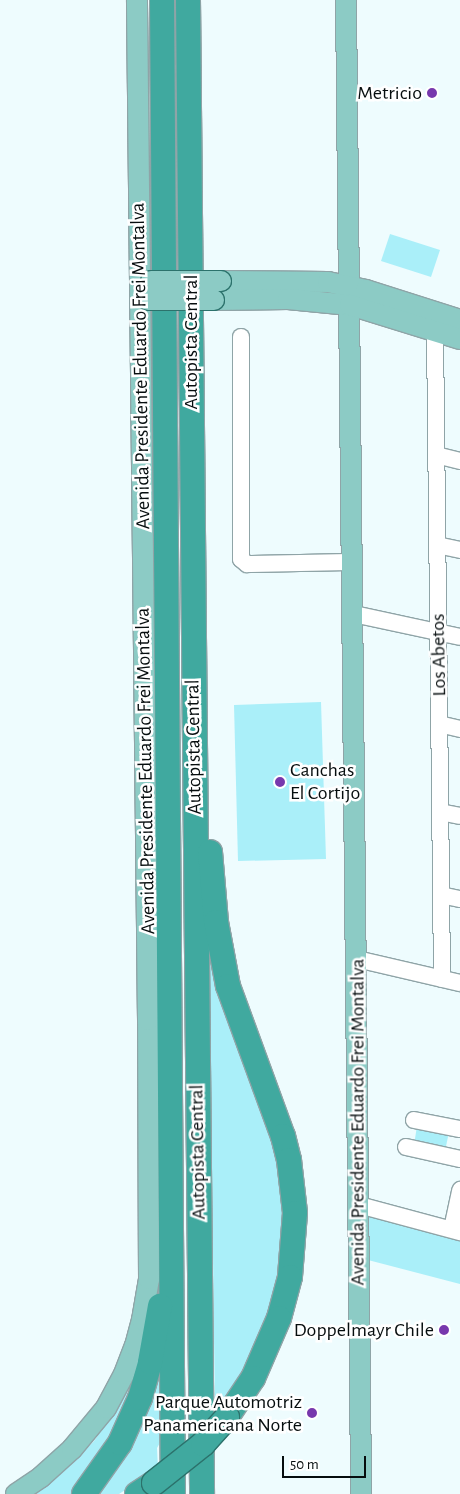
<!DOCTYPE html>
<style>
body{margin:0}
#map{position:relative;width:460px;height:1494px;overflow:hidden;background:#eefcfe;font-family:"Alegreya Sans",sans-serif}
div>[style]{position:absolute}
.green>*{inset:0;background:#aaeff9}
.roads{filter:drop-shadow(1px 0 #8fa4a7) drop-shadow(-1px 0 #8fa4a7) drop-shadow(0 1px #8fa4a7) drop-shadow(0 -1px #8fa4a7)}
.minor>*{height:16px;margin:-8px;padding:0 8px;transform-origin:8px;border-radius:8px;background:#fff}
.major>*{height:20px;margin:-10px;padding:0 10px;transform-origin:10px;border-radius:10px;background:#8ccbc5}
.highway>*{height:24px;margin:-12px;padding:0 12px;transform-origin:12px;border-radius:12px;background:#40a99f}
.bridges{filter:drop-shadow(1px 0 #2c726c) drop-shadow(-1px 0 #2c726c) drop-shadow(0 1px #2c726c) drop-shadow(0 -1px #2c726c)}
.major-bridge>*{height:20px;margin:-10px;padding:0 10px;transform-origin:10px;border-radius:10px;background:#8ccbc5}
.highway-bridge>*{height:24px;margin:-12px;padding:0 12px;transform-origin:12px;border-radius:12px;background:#40a99f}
.dots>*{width:14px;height:14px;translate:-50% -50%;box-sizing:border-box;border:2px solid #fff;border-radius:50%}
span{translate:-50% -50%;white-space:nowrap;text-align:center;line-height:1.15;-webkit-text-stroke:5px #fff;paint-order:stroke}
.poi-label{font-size:20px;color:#060d0e}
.right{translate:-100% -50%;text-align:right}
.left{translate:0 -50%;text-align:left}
.street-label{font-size:20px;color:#060d0e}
.scale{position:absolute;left:282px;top:1456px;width:84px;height:22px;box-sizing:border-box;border:2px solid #060d0e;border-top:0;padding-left:6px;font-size:15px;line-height:18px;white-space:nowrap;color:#060d0e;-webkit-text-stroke:4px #fff;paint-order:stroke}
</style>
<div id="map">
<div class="green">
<div style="clip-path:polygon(390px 234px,440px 250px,431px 277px,381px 261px)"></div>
<div style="clip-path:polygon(321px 702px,326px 859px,238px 861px,234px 705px)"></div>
<div style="clip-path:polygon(209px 939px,273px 1128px,287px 1199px,282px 1270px,258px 1353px,215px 1416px)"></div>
<div style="clip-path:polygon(417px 1126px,449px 1132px,445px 1151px,414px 1145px)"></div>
<div style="clip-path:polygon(367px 1214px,460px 1240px,460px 1284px,368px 1260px)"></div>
<div style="clip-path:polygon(160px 1369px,161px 1441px,157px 1448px,158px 1469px,119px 1494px,95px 1494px)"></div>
<div style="clip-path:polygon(127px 1392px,136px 1395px,75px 1494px,33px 1494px,69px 1466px,94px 1441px)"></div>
</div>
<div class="roads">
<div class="minor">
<div style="left:435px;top:331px;width:648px;rotate:89.38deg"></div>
<div style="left:241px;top:337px;width:222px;rotate:90deg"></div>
<div style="left:241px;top:559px;width:8px;rotate:40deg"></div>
<div style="left:247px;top:564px;width:106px;rotate:-1.1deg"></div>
<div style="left:436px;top:455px;width:25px;rotate:14deg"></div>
<div style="left:437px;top:545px;width:24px;rotate:12deg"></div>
<div style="left:354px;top:614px;width:108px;rotate:12.2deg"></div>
<div style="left:439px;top:724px;width:22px;rotate:13deg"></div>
<div style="left:440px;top:812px;width:20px;rotate:11deg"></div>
<div style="left:441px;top:895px;width:19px;rotate:12deg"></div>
<div style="left:357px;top:959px;width:106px;rotate:13.1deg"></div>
<div style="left:414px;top:1120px;width:47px;rotate:11.1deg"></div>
<div style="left:406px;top:1147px;width:55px;rotate:12.5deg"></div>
<div style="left:359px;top:1205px;width:105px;rotate:15deg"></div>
<div style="left:452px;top:1229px;width:40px;rotate:-78deg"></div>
</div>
<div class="major">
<div style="left:346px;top:0;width:1494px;rotate:89.42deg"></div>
<div style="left:221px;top:281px;width:107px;rotate:0.5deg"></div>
<div style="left:328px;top:282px;width:39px;rotate:12deg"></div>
<div style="left:366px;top:290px;width:99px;rotate:17.7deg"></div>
<div style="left:214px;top:300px;width:74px;rotate:-0.8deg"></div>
<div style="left:288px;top:299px;width:62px;rotate:5.5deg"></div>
<div style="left:350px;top:305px;width:115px;rotate:17.2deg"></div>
<div style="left:16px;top:1494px;width:30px;rotate:-34deg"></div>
<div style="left:41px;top:1477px;width:42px;rotate:-42.1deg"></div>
<div style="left:72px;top:1449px;width:53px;rotate:-50.3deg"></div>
<div style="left:106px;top:1408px;width:38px;rotate:-62deg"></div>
<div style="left:124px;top:1374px;width:30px;rotate:-69deg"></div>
<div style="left:135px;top:1346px;width:27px;rotate:-75deg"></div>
<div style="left:142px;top:1320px;width:42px;rotate:-80.3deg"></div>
<div style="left:149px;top:1279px;width:259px;rotate:-90.2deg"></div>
<div style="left:148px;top:1020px;width:1020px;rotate:-90.62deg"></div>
</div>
<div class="highway">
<div style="left:162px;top:0;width:1494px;rotate:89.58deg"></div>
<div style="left:188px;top:0;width:1494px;rotate:89.46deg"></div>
<div style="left:210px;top:852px;width:70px;rotate:85.1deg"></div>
<div style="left:216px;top:922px;width:65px;rotate:79.4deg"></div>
<div style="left:228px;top:986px;width:160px;rotate:69.9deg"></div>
<div style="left:283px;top:1136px;width:25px;rotate:76deg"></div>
<div style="left:289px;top:1160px;width:53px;rotate:83.5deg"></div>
<div style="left:295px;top:1213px;width:64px;rotate:94.5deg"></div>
<div style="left:290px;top:1277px;width:42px;rotate:105deg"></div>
<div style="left:279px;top:1318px;width:65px;rotate:113.4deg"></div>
<div style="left:253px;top:1378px;width:47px;rotate:123.7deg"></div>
<div style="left:84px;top:1494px;width:62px;rotate:-54.8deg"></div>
<div style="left:120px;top:1443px;width:49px;rotate:-66deg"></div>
<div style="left:140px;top:1398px;width:37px;rotate:-74deg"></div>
<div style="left:150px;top:1362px;width:57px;rotate:-79.9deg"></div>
<div style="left:137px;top:1494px;width:20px;rotate:-33deg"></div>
</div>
</div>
<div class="bridges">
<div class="major-bridge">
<div style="left:151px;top:281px;width:70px"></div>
<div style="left:148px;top:300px;width:66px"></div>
</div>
<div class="highway-bridge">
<div style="left:154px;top:1483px;width:63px;rotate:-38.5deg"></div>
<div style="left:203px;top:1444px;width:36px;rotate:-48deg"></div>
</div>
</div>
<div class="dots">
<div style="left:432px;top:93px;background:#7738ad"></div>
<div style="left:280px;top:782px;background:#7738ad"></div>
<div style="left:444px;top:1330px;background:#7738ad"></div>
<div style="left:312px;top:1413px;background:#7738ad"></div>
</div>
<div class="poi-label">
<span class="right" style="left:422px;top:93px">Metricio</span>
<span class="left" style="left:290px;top:782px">Canchas<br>El Cortijo</span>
<span class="right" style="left:434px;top:1330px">Doppelmayr Chile</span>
<span class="right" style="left:302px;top:1414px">Parque Automotriz<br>Panamericana Norte</span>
</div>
<div class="street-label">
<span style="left:191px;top:342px;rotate:-90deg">Autopista Central</span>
<span style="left:141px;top:366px;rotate:-91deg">Avenida Presidente Eduardo Frei Montalva</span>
<span style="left:439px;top:655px;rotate:-91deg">Los Abetos</span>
<span style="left:194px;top:747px;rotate:-91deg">Autopista Central</span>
<span style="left:146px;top:771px;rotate:-91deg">Avenida Presidente Eduardo Frei Montalva</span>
<span style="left:358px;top:1122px;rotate:-90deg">Avenida Presidente Eduardo Frei Montalva</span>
<span style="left:198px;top:1152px;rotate:-91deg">Autopista Central</span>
</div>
<div class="scale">50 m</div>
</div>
